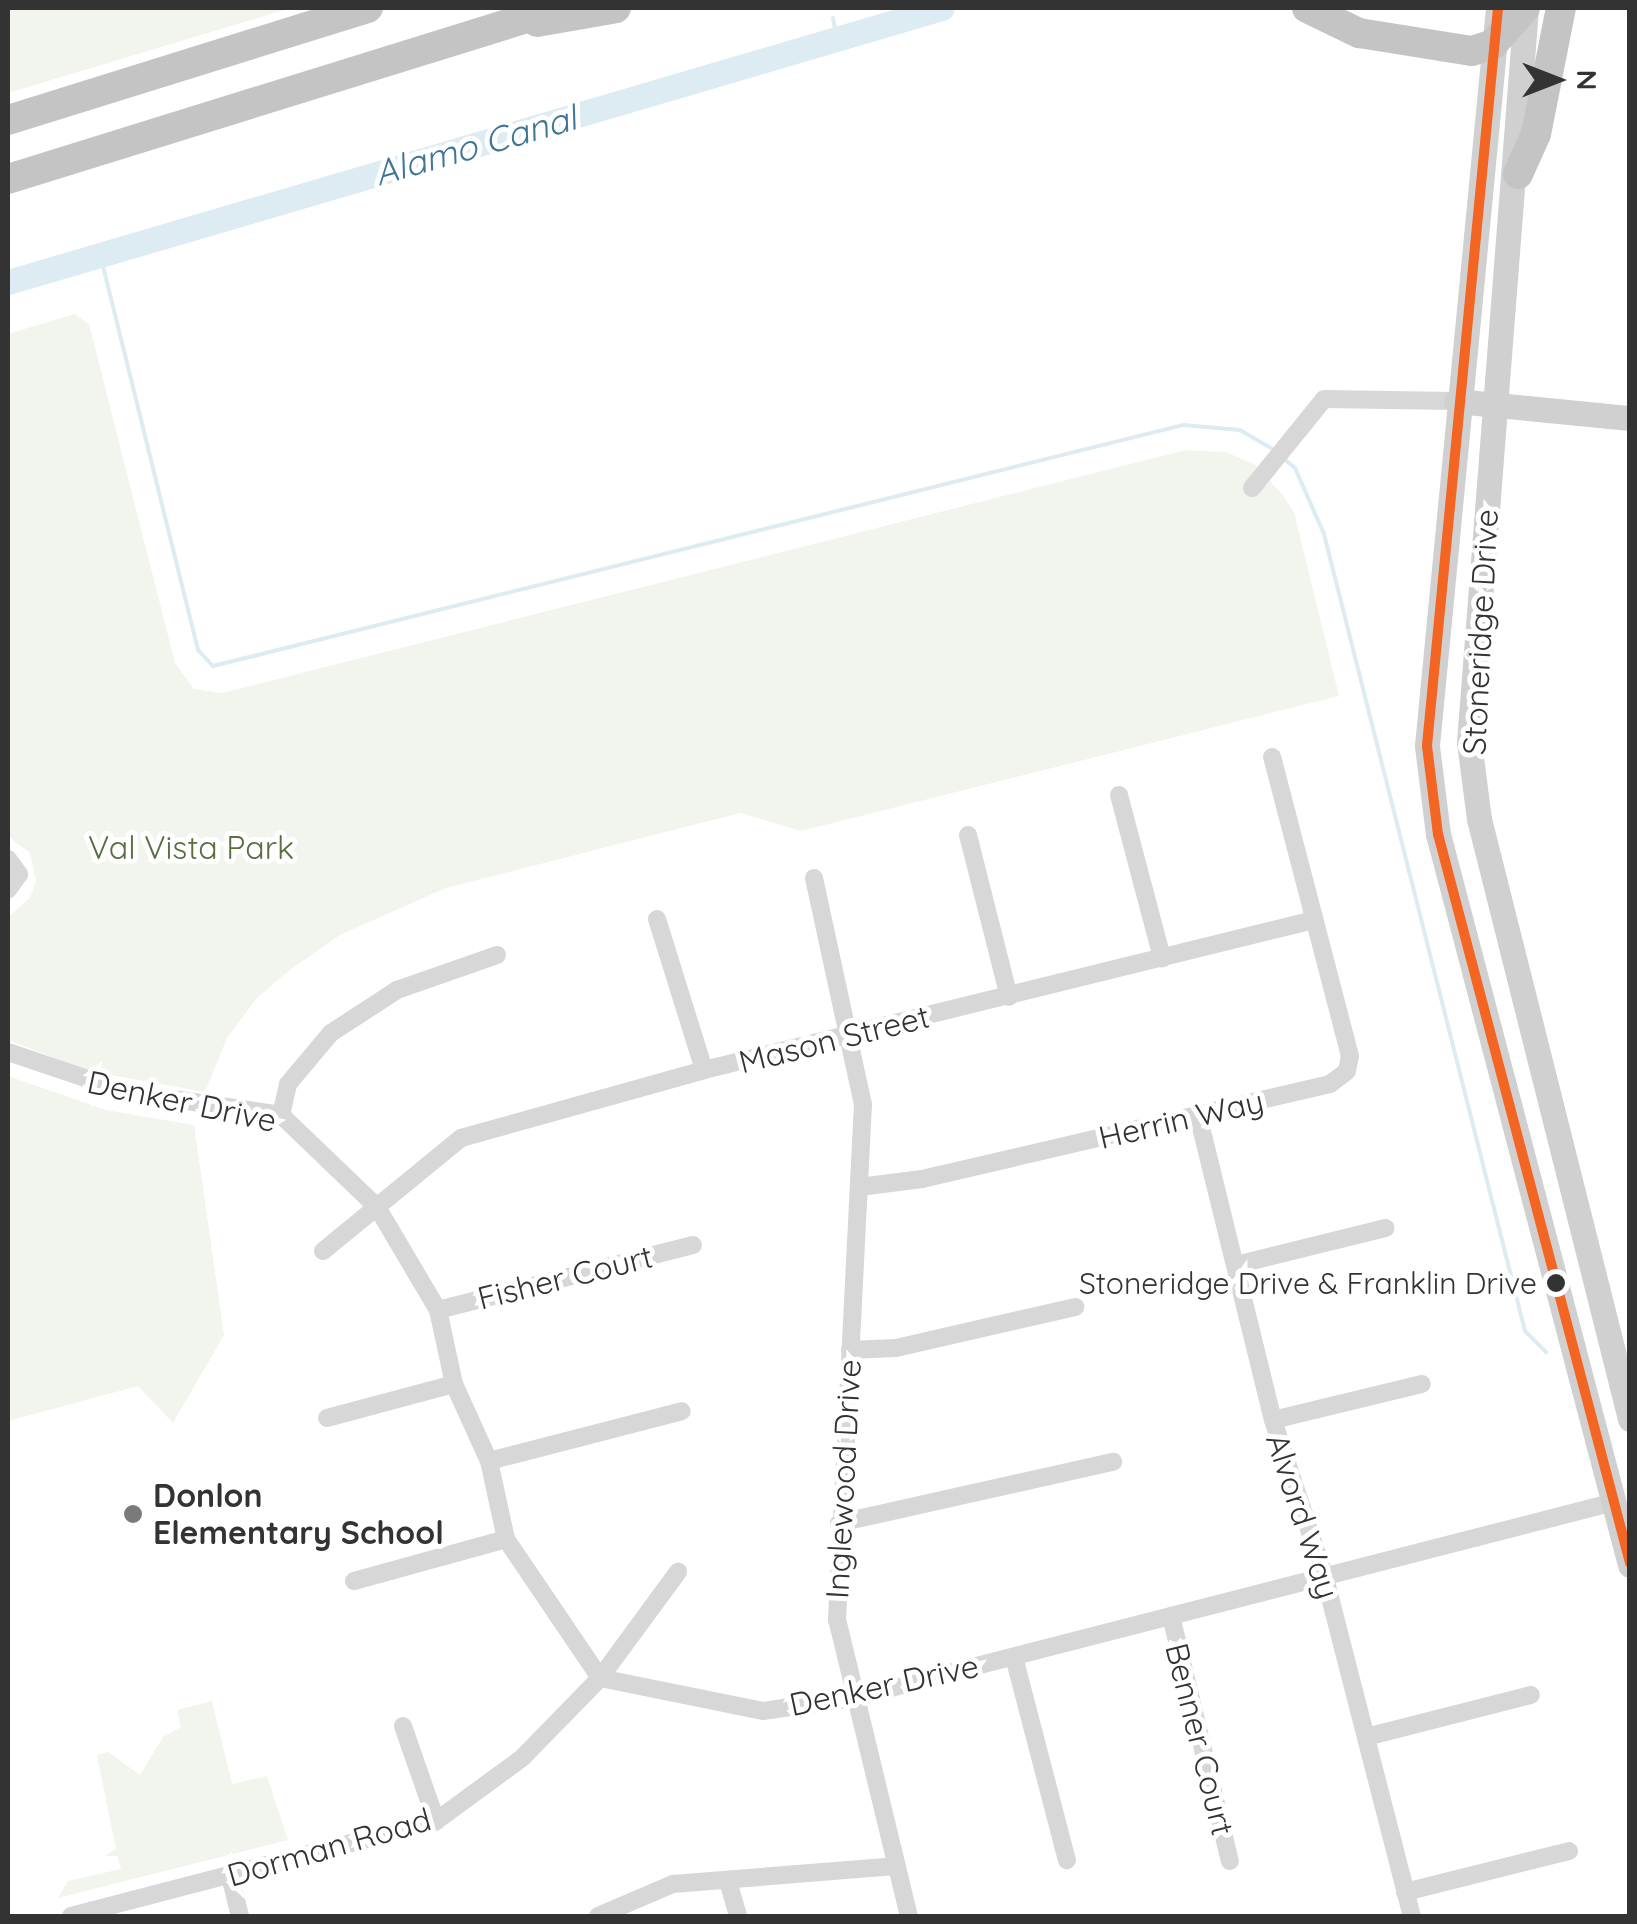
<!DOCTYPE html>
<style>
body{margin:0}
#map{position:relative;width:1637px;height:1924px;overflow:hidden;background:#fff;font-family:Quicksand,sans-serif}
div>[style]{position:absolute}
.green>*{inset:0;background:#f1f5ed}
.stream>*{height:4px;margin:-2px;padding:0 2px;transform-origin:2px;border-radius:2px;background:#ddebf3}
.river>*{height:25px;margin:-12.5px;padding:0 12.5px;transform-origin:12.5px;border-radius:12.5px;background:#ddebf3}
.street>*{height:18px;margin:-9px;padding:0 9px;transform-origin:9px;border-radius:9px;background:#d7d7d7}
.secondary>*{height:25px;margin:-12.5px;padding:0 12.5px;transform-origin:12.5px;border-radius:12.5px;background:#d0d0d0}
.highway>*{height:30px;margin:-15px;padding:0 15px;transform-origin:15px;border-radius:15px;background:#c4c4c4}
.bus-1>*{height:10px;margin:-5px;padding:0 5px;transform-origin:5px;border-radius:5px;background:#f26522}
.dots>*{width:28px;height:28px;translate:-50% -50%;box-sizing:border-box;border:5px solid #fff;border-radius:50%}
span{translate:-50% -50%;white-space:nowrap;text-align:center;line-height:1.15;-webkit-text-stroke:10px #fff;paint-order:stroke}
.bus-label{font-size:30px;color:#333}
.right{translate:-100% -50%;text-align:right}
.street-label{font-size:32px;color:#333}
.park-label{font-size:32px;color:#56703f}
.poi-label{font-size:32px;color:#333;font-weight:700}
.left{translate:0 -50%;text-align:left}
.water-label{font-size:35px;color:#3f7597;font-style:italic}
.frame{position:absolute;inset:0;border:10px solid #333;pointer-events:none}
.north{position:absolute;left:1507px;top:30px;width:100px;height:100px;-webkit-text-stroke:8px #fff;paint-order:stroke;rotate:90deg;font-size:28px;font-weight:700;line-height:40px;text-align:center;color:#333}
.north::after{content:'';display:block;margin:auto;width:35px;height:45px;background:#333;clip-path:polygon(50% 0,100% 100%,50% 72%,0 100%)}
</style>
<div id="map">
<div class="green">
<div style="clip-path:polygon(8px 8px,291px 8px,8px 93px)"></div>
<div style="clip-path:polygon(74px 314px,89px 324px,175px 663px,194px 689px,222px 693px,1186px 450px,1226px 452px,1254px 464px,1282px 494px,1294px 512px,1339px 696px,801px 831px,740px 813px,446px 888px,340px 935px,291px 969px,257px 998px,227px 1038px,205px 1092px,88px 1071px,8px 1040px,8px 917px,30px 898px,36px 881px,30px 853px,8px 836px,8px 334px)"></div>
<div style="clip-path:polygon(8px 1076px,106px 1110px,194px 1125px,224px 1335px,173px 1423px,138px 1386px,8px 1421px)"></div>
<div style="clip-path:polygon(212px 1701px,232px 1784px,267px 1776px,288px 1840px,58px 1898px,68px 1881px,121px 1869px,117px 1856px,105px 1856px,116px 1849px,97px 1755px,108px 1752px,140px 1775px,163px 1737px,181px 1727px,177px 1710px)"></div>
</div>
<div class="stream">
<div style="left:833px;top:18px;width:21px;rotate:79deg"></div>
<div style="left:100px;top:254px;width:408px;rotate:76.1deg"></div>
<div style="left:198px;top:650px;width:22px;rotate:47deg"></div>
<div style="left:213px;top:666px;width:999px;rotate:-13.95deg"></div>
<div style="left:1183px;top:425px;width:57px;rotate:5deg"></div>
<div style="left:1240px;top:430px;width:42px;rotate:30.3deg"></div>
<div style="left:8px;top:272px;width:9px;rotate:77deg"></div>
<div style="left:1283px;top:458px;width:16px;rotate:40deg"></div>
<div style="left:1295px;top:468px;width:72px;rotate:66.3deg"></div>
<div style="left:1324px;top:534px;width:822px;rotate:75.85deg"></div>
<div style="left:1525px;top:1331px;width:30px;rotate:45deg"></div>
</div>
<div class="river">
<div style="left:8px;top:282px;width:973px;rotate:-16.35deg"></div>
</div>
<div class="street">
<div style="left:1252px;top:488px;width:114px;rotate:-51deg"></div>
<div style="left:1324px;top:399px;width:132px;rotate:0.9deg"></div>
<div style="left:1119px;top:795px;width:169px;rotate:75.2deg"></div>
<div style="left:968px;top:835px;width:167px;rotate:75.8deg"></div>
<div style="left:8px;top:859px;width:19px;rotate:54deg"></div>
<div style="left:19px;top:874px;width:19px;rotate:125deg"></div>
<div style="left:814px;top:878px;width:231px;rotate:77.8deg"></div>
<div style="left:863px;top:1104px;width:516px;rotate:92.89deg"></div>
<div style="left:837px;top:1619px;width:306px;rotate:76.4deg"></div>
<div style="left:657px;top:919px;width:158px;rotate:72.7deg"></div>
<div style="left:8px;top:1052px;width:125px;rotate:18.7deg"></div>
<div style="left:126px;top:1092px;width:157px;rotate:8.4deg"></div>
<div style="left:281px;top:1115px;width:133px;rotate:43.8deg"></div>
<div style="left:377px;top:1207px;width:120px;rotate:59.4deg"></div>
<div style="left:438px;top:1310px;width:76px;rotate:77.8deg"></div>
<div style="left:454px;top:1384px;width:85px;rotate:65.6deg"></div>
<div style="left:489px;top:1461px;width:80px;rotate:77.7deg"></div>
<div style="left:506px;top:1539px;width:168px;rotate:55.9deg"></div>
<div style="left:600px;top:1678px;width:166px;rotate:11.4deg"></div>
<div style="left:763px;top:1711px;width:90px;rotate:-8.3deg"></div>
<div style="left:852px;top:1698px;width:787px;rotate:-14.42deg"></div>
<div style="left:281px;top:1115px;width:32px;rotate:-77deg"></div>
<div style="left:288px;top:1084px;width:67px;rotate:-49.9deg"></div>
<div style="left:331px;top:1033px;width:79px;rotate:-33.1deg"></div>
<div style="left:397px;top:990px;width:106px;rotate:-19.3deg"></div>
<div style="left:1198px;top:1115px;width:314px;rotate:76.2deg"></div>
<div style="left:1273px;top:1420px;width:166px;rotate:71.8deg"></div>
<div style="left:1325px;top:1578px;width:349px;rotate:75.6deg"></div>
<div style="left:859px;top:1187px;width:64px;rotate:-7.2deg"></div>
<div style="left:922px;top:1179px;width:419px;rotate:-13.1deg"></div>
<div style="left:1330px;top:1084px;width:21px;rotate:-37deg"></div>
<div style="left:1347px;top:1071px;width:15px;rotate:-79deg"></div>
<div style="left:1350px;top:1056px;width:309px;rotate:-104.6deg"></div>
<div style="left:323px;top:1251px;width:178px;rotate:-39.3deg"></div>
<div style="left:461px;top:1138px;width:252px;rotate:-15.6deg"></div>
<div style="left:704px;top:1070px;width:628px;rotate:-13.82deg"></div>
<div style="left:1236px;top:1265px;width:154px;rotate:-13.9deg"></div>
<div style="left:438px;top:1310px;width:263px;rotate:-14.3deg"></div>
<div style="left:850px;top:1350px;width:46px;rotate:-2.5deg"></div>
<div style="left:896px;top:1348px;width:184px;rotate:-12.9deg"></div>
<div style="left:327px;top:1418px;width:131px;rotate:-15deg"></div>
<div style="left:1273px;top:1420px;width:153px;rotate:-13.6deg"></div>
<div style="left:489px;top:1461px;width:199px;rotate:-14.5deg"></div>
<div style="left:839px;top:1523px;width:281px;rotate:-12.6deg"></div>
<div style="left:354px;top:1581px;width:158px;rotate:-15.4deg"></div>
<div style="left:1171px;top:1616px;width:252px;rotate:76.5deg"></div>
<div style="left:1014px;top:1657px;width:210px;rotate:75.4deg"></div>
<div style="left:403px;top:1726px;width:101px;rotate:70.8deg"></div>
<div style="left:1366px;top:1737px;width:170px;rotate:-14.3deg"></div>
<div style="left:230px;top:1876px;width:41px;rotate:76deg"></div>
<div style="left:728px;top:1881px;width:36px;rotate:74deg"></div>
<div style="left:1405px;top:1892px;width:169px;rotate:-14deg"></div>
<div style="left:71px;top:1916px;width:377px;rotate:-14.6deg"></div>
<div style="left:436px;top:1821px;width:107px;rotate:-36.2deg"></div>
<div style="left:522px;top:1758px;width:112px;rotate:-45.7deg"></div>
<div style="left:600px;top:1678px;width:132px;rotate:-53.7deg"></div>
<div style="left:598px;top:1916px;width:82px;rotate:-23.1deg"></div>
<div style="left:673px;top:1884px;width:223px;rotate:-4.6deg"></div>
</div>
<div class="secondary">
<div style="left:1498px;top:8px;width:741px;rotate:95.5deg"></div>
<div style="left:1427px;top:746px;width:89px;rotate:82.9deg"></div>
<div style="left:1438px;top:834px;width:756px;rotate:75.28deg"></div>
<div style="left:1526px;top:8px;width:736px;rotate:94.44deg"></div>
<div style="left:1469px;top:742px;width:78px;rotate:82.6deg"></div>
<div style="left:1479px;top:819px;width:619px;rotate:75.87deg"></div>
<div style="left:1456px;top:401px;width:175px;rotate:5.6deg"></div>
</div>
<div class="highway">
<div style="left:1307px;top:8px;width:58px;rotate:25.7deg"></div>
<div style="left:1359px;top:33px;width:114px;rotate:9.1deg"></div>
<div style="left:1472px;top:51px;width:22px;rotate:-18deg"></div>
<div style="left:1493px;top:44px;width:48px;rotate:-48.4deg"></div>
<div style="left:537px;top:22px;width:80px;rotate:-10deg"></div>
<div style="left:8px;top:120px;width:377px;rotate:-17.3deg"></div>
<div style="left:1518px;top:174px;width:44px;rotate:-65.8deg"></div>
<div style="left:1536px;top:134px;width:128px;rotate:-78.8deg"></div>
<div style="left:8px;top:179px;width:577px;rotate:-17.24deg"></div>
</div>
<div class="bus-1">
<div style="left:1498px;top:8px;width:741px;rotate:95.5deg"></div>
<div style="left:1427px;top:746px;width:89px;rotate:82.9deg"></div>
<div style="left:1438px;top:834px;width:754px;rotate:75.24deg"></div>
</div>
<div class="dots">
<div style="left:1556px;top:1283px;background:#333"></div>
<div style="left:133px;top:1514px;background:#7a7a7a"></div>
</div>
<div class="bus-label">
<span class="right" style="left:1537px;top:1283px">Stoneridge Drive &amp; Franklin Drive</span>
</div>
<div class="street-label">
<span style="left:1480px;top:632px;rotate:-87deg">Stoneridge Drive</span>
<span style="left:834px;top:1039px;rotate:-14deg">Mason Street</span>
<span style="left:182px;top:1101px;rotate:12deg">Denker Drive</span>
<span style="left:1181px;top:1119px;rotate:-13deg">Herrin Way</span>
<span style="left:565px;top:1277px;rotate:-14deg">Fisher Court</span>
<span style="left:843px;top:1479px;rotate:-87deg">Inglewood Drive</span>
<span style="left:1303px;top:1516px;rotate:72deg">Alvord Way</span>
<span style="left:884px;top:1685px;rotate:-12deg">Denker Drive</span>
<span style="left:1200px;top:1739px;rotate:76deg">Benner Court</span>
<span style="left:329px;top:1847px;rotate:-16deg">Dorman Road</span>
</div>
<div class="park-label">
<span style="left:191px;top:847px">Val Vista Park</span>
</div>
<div class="poi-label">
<span class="left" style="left:153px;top:1514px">Donlon<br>Elementary School</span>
</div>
<div class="water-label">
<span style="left:475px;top:145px;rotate:-16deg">Alamo Canal</span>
</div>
<div class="frame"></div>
<div class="north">N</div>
</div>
